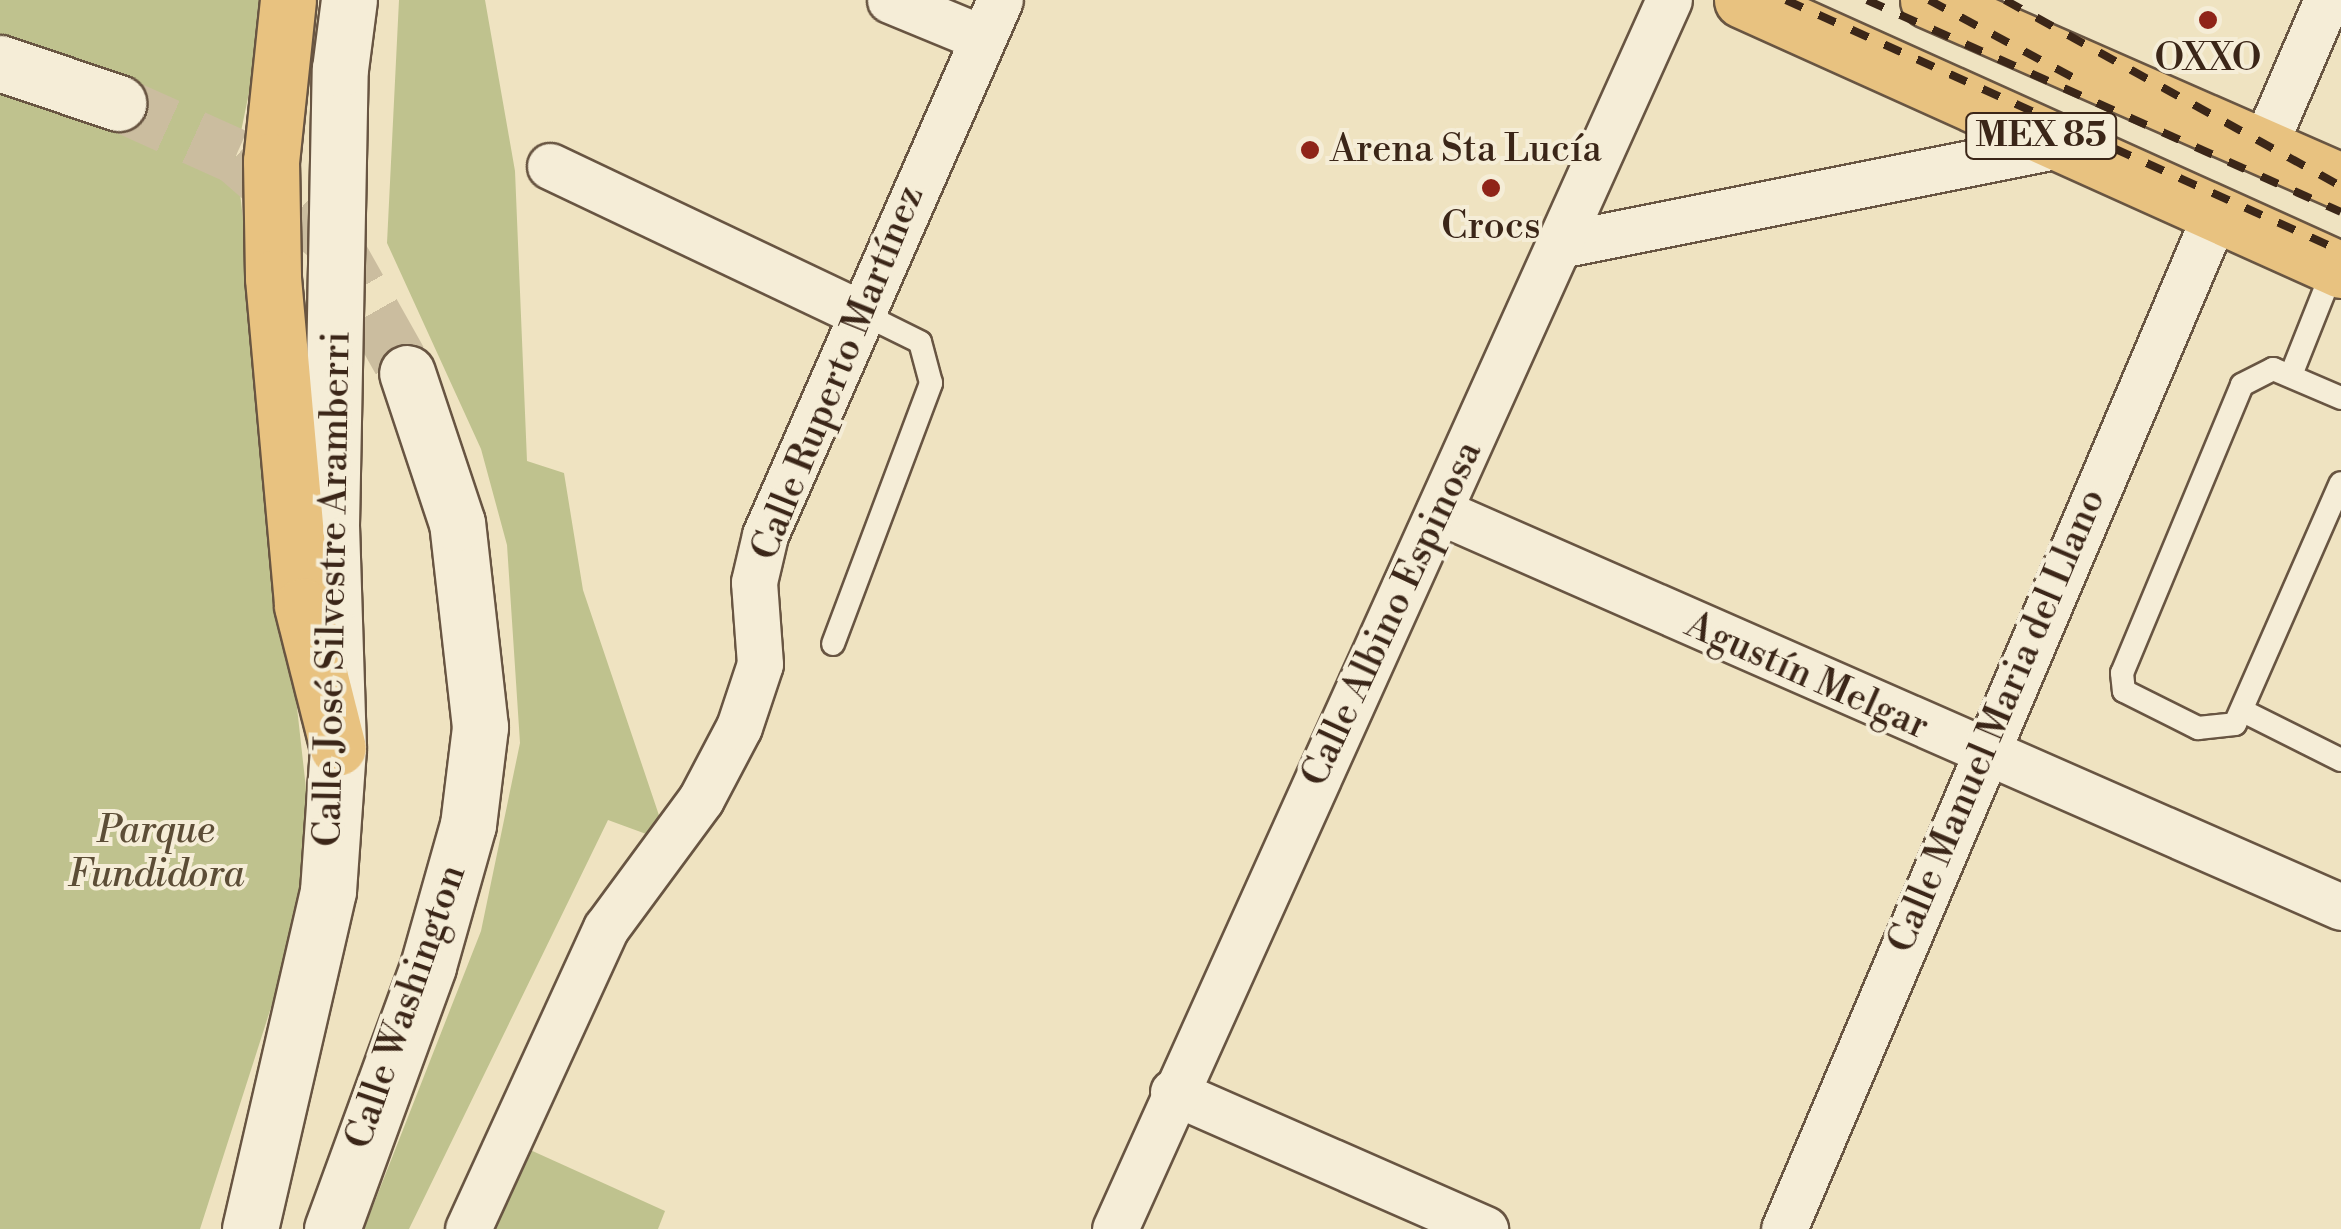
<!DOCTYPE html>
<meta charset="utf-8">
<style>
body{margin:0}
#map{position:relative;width:2341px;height:1229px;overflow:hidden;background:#efe3c1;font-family:"Libre Bodoni",serif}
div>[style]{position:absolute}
.green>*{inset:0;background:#bfc28e}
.secondary-tunnel>*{height:55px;margin-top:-27.5px;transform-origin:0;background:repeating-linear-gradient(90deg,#cbbd9f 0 55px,transparent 0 83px)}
.roads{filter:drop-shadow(2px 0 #685542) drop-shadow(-2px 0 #685542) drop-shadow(0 2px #685542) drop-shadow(0 -2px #685542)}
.service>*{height:22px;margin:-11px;padding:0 11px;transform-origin:11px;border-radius:11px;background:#f5edd7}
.minor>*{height:45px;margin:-22.5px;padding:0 22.5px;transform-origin:22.5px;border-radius:22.5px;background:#f5edd7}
.secondary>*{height:55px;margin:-27.5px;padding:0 27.5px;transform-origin:27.5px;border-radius:27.5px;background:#f5edd7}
.primary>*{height:55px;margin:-27.5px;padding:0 27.5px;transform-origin:27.5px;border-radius:27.5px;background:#e8c280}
.rail>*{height:8px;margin-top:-4px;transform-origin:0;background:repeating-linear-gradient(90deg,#3b2618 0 18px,transparent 0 36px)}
.dots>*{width:28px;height:28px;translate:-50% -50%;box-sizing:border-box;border:5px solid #f5edd7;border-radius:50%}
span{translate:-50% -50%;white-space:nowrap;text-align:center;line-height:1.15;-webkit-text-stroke:8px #f5edd7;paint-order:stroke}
.shield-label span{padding:2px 8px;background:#f5edd7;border:2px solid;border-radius:8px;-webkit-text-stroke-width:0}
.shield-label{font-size:35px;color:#3b2618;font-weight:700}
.poi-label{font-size:38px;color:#3b2618}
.left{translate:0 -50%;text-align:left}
.street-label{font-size:38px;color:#3b2618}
.park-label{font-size:38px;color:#5c4d36;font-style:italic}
</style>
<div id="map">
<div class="green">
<div style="clip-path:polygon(0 0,268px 0,236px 156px,315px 870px,200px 1229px,0 1229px)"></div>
<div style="clip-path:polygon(399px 0,485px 0,515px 171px,527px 461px,564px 473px,583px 590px,668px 842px,608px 820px,409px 1229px,364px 1229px,481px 931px,520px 743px,507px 545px,481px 449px,387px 243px)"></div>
<div style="clip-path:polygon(517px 1144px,665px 1211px,658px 1229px,485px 1229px)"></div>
</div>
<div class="secondary-tunnel">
<div style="left:118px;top:103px;width:129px;rotate:24.2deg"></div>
<div style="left:236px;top:156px;width:128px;rotate:41.2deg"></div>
<div style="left:332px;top:240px;width:153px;rotate:60.6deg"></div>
</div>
<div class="roads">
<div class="service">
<div style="left:2291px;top:375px;width:116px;rotate:-68.3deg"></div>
<div style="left:2341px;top:398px;width:74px;rotate:-156.9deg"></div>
<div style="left:2273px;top:369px;width:35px;rotate:153deg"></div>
<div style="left:2242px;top:385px;width:312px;rotate:112.6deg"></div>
<div style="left:2122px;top:673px;width:18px;rotate:84deg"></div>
<div style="left:2124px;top:691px;width:83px;rotate:26.6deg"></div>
<div style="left:2198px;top:728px;width:37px;rotate:-6deg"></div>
<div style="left:2235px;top:724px;width:263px;rotate:-66.3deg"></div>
<div style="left:833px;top:644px;width:279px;rotate:-69.4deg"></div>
<div style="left:931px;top:383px;width:42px;rotate:-105deg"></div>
<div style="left:920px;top:342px;width:68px;rotate:-153.8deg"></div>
<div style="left:2245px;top:712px;width:107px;rotate:26.6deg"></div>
</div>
<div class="minor">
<div style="left:890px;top:0;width:100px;rotate:22.4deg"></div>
<div style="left:2264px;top:146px;width:159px;rotate:-66.7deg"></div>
<div style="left:550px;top:166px;width:339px;rotate:25.4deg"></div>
<div style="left:1560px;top:245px;width:510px;rotate:-11.31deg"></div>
<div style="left:1439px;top:511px;width:985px;rotate:23.7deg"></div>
<div style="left:1173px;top:1092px;width:341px;rotate:23.7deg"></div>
<div style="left:468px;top:1229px;width:331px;rotate:-65.4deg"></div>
<div style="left:606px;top:928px;width:160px;rotate:-53.6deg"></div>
<div style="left:701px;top:799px;width:81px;rotate:-62.2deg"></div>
<div style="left:739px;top:727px;width:66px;rotate:-71.6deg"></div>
<div style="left:760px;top:664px;width:82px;rotate:-94.2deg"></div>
<div style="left:754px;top:582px;width:48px;rotate:-76.8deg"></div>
<div style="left:765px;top:535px;width:584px;rotate:-66.29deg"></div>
<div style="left:1115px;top:1229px;width:1348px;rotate:-65.74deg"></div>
<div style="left:1784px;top:1229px;width:1102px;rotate:-66.97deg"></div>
</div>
<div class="secondary">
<div style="left:0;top:63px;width:125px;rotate:18.7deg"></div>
<div style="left:250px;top:1229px;width:347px;rotate:-77deg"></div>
<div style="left:328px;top:891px;width:143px;rotate:-86deg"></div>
<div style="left:338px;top:748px;width:223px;rotate:-91.8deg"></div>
<div style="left:331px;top:525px;width:456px;rotate:-88.9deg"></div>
<div style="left:340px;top:69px;width:70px;rotate:-82.6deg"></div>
<div style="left:332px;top:1229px;width:280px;rotate:-69.9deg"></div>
<div style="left:428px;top:966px;width:147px;rotate:-74.2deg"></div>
<div style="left:468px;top:825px;width:99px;rotate:-83deg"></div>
<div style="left:480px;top:727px;width:205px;rotate:-96.4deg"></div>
<div style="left:457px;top:523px;width:158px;rotate:-108.4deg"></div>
</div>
<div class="primary">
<div style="left:288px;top:0;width:162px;rotate:96deg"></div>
<div style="left:271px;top:161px;width:117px;rotate:89deg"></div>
<div style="left:273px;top:278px;width:329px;rotate:84.9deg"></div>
<div style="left:302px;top:606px;width:146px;rotate:75.8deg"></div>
<div style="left:1742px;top:0;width:657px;rotate:24.26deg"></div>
<div style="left:1928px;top:0;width:451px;rotate:23.7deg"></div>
</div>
</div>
<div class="rail">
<div style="left:1786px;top:0;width:609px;rotate:24.33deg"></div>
<div style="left:1867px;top:0;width:519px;rotate:24.1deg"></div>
<div style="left:1929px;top:0;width:173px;rotate:28.3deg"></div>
<div style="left:2005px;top:0;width:384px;rotate:29deg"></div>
</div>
<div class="dots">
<div style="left:2208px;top:20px;background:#8f2418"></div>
<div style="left:1310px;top:150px;background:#8f2418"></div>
<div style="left:1491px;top:188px;background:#8f2418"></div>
</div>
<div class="shield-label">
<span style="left:2041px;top:136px">MEX 85</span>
</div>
<div class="poi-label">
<span style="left:2208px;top:59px">OXXO</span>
<span class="left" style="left:1330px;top:150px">Arena Sta Lucía</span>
<span style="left:1491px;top:227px">Crocs</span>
</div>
<div class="street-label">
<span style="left:838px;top:373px;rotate:-68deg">Calle Ruperto Martínez</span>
<span style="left:333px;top:589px;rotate:-89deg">Calle José Silvestre Aramberri</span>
<span style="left:1392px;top:614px;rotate:-65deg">Calle Albino Espinosa</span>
<span style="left:1807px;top:676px;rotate:24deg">Agustín Melgar</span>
<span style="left:1997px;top:721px;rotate:-67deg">Calle Manuel Maria del Llano</span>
<span style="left:406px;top:1007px;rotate:-71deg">Calle Washington</span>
</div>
<div class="park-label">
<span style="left:156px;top:853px">Parque<br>Fundidora</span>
</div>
</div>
